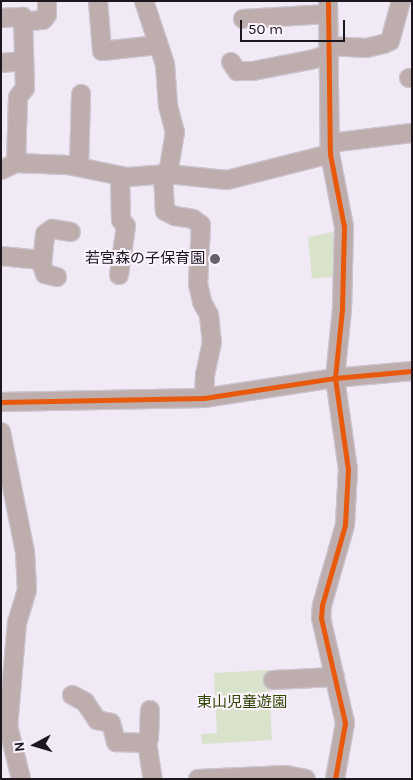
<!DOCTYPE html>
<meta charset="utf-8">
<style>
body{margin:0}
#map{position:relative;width:413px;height:780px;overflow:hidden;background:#f2e9f7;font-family:Karla,"Noto Sans JP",sans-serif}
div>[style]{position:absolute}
.green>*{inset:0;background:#d9e2ca}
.roads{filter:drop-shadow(1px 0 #cbc4cf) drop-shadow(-1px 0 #cbc4cf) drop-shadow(0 1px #cbc4cf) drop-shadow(0 -1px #cbc4cf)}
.minor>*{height:18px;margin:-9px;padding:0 9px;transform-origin:9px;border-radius:9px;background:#bdaead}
.cycleway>*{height:5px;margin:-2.5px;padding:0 2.5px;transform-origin:2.5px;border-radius:2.5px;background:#e8590c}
.dots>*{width:14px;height:14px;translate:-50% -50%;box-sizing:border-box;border:2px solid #fbf4ff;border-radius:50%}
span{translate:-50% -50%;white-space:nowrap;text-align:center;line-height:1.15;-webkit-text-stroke:4px #fbf4ff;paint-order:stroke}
.poi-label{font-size:15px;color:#1c161f}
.right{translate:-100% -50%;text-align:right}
.park-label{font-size:15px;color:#2f4400}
.frame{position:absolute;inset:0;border:2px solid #1c161f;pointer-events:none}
.north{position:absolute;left:10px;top:720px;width:50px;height:50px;-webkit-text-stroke:4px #fbf4ff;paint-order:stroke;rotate:264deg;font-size:14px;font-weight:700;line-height:20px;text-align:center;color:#1c161f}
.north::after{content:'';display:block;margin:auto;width:18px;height:22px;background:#1c161f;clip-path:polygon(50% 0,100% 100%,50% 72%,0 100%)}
.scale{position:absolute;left:240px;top:20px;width:105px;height:22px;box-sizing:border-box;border:2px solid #1c161f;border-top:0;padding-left:6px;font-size:15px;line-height:18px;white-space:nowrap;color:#1c161f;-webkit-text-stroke:4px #fbf4ff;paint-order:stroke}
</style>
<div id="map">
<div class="green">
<div style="clip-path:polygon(333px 232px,336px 276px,312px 279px,308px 237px)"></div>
<div style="clip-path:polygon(268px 670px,272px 740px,202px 744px,201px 734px,217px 733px,214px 673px)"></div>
</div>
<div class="roads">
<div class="minor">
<div style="left:98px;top:1px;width:50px;rotate:85.4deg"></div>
<div style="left:102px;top:51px;width:56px;rotate:-6.1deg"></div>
<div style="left:144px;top:1px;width:66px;rotate:71.6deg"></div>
<div style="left:165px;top:64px;width:42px;rotate:85.9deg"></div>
<div style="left:168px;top:106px;width:27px;rotate:75deg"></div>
<div style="left:175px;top:132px;width:43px;rotate:99.5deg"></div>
<div style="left:328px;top:1px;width:153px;rotate:89.3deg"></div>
<div style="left:330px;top:154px;width:74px;rotate:79.1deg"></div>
<div style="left:344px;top:227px;width:82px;rotate:91.4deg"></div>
<div style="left:342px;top:309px;width:69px;rotate:95.8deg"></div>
<div style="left:335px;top:378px;width:92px;rotate:81.9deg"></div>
<div style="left:348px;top:469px;width:56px;rotate:93.1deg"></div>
<div style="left:345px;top:525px;width:83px;rotate:106deg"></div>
<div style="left:322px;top:605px;width:13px;rotate:94deg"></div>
<div style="left:321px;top:618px;width:108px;rotate:77.1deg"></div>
<div style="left:345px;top:723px;width:57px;rotate:100.1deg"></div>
<div style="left:1px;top:18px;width:22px;rotate:-3deg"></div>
<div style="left:23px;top:17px;width:71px;rotate:88.4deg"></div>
<div style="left:25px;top:88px;width:11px;rotate:128deg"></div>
<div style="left:18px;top:97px;width:66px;rotate:91.7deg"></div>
<div style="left:243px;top:19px;width:85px;rotate:-3.4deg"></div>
<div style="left:23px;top:22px;width:20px;rotate:-6deg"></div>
<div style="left:43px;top:20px;width:6px;rotate:-51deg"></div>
<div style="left:47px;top:15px;width:14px;rotate:-90deg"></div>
<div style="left:329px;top:46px;width:37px;rotate:3deg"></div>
<div style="left:366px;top:48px;width:18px;rotate:-13deg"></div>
<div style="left:384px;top:44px;width:7px;rotate:-27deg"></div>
<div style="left:390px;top:41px;width:41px;rotate:-74.6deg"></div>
<div style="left:231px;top:62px;width:11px;rotate:56deg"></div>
<div style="left:237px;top:71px;width:16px"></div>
<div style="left:253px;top:71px;width:62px;rotate:-11.1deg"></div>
<div style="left:314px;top:59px;width:16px;rotate:-18deg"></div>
<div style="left:1px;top:63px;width:23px;rotate:-5deg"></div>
<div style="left:409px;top:78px;width:3px"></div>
<div style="left:330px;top:143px;width:83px;rotate:-7deg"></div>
<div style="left:79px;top:167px;width:73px;rotate:-88.4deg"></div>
<div style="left:1px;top:170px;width:17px;rotate:-25deg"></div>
<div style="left:16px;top:163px;width:52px;rotate:2.2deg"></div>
<div style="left:68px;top:165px;width:60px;rotate:11.5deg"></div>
<div style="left:127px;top:177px;width:41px;rotate:-4.2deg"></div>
<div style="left:168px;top:174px;width:59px;rotate:5.8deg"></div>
<div style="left:227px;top:180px;width:106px;rotate:-14.2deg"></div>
<div style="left:163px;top:174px;width:37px;rotate:87deg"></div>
<div style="left:165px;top:211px;width:11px;rotate:27deg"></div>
<div style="left:175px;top:216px;width:18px;rotate:9deg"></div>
<div style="left:193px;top:219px;width:10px;rotate:37deg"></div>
<div style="left:201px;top:225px;width:59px;rotate:92.9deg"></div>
<div style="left:198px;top:284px;width:18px;rotate:77deg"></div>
<div style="left:202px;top:302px;width:15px;rotate:62deg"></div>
<div style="left:209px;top:315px;width:27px;rotate:84deg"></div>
<div style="left:212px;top:342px;width:33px;rotate:102deg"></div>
<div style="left:205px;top:374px;width:24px;rotate:92deg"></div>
<div style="left:1px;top:256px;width:40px;rotate:5.7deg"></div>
<div style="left:119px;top:275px;width:49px;rotate:-81.9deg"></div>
<div style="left:126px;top:226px;width:8px;rotate:-130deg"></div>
<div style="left:121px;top:220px;width:44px;rotate:-91.3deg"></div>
<div style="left:57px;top:277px;width:12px;rotate:-166deg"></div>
<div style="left:45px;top:274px;width:10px;rotate:-107deg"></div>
<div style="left:42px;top:264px;width:30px;rotate:-84deg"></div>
<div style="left:45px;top:234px;width:9px;rotate:-36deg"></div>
<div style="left:52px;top:229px;width:19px;rotate:9deg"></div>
<div style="left:1px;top:402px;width:203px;rotate:-1.1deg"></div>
<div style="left:204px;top:398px;width:133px;rotate:-8.7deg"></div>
<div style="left:335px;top:378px;width:77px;rotate:-5.2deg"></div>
<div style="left:1px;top:432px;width:122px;rotate:78.7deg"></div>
<div style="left:25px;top:552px;width:38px;rotate:87deg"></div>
<div style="left:27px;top:590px;width:34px;rotate:107deg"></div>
<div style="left:17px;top:622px;width:104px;rotate:94.9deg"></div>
<div style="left:8px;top:726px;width:55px;rotate:76.2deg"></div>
<div style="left:273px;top:680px;width:62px;rotate:-2.8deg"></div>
<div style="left:72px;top:695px;width:15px;rotate:28deg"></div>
<div style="left:85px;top:702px;width:22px;rotate:56deg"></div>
<div style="left:97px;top:720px;width:14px;rotate:12deg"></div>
<div style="left:111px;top:723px;width:20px;rotate:75deg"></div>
<div style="left:116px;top:742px;width:31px;rotate:2deg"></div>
<div style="left:147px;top:743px;width:36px;rotate:81deg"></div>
<div style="left:147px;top:743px;width:5px;rotate:-68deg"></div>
<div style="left:149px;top:738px;width:28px;rotate:-88deg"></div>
<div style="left:198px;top:779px;width:88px;rotate:-2.6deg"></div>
<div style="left:286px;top:775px;width:20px;rotate:11deg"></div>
</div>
</div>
<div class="cycleway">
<div style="left:328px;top:1px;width:153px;rotate:89.3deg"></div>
<div style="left:330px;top:154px;width:74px;rotate:79.1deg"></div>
<div style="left:344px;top:227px;width:82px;rotate:91.4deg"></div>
<div style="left:342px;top:309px;width:69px;rotate:95.8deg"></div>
<div style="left:335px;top:378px;width:92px;rotate:81.9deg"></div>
<div style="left:348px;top:469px;width:56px;rotate:93.1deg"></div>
<div style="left:345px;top:525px;width:83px;rotate:106deg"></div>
<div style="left:322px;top:605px;width:13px;rotate:94deg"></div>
<div style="left:321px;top:618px;width:108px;rotate:77.1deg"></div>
<div style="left:345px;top:723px;width:57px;rotate:100.1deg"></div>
<div style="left:1px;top:402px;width:203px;rotate:-1.1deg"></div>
<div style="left:204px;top:398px;width:133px;rotate:-8.7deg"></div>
<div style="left:335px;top:378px;width:77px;rotate:-5.2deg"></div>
</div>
<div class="dots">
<div style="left:215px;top:259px;background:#67606b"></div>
</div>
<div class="poi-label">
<span class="right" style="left:205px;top:259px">若宮森の子保育園</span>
</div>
<div class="park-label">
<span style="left:242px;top:703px">東山児童遊園</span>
</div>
<div class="frame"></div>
<div class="north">N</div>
<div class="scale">50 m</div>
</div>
